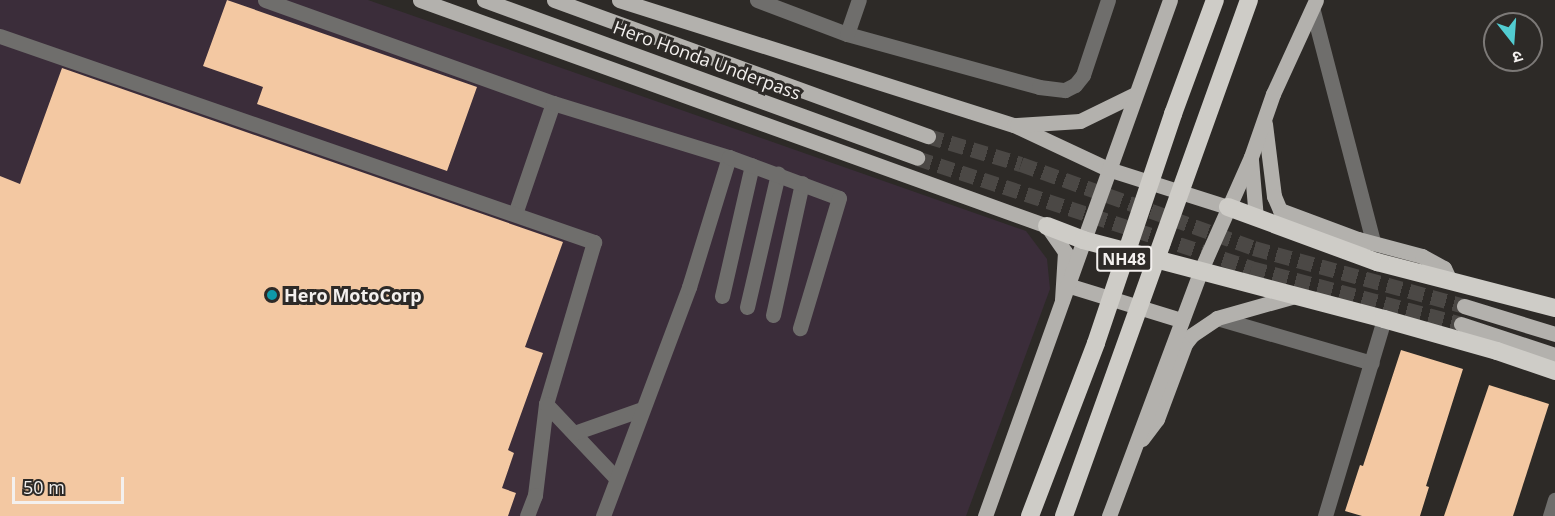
<!DOCTYPE html>
<meta charset="utf-8">
<style>
body{margin:0}
#map{position:relative;width:1555px;height:516px;overflow:hidden;background:#2d2a27;font-family:"Open Sans","Noto Sans Devanagari",sans-serif}
div>[style]{position:absolute}
.industrial>*{inset:0;background:#3b2d3a}
.building>*{inset:0;background:#f3c8a2}
.major-tunnel>*{height:15px;margin-top:-7.5px;transform-origin:0;background:repeating-linear-gradient(90deg,#4b4845 0 15px,transparent 0 23px)}
.minor>*{height:15px;margin:-7.5px;padding:0 7.5px;transform-origin:7.5px;border-radius:7.5px;background:#6f6e6c}
.major>*{height:15px;margin:-7.5px;padding:0 7.5px;transform-origin:7.5px;border-radius:7.5px;background:#b3b1ad}
.highway>*{height:18px;margin:-9px;padding:0 9px;transform-origin:9px;border-radius:9px;background:#ceccc7}
.highway-bridge>*{height:18px;margin:-9px;padding:0 9px;transform-origin:9px;border-radius:9px;background:#ceccc7}
.dots>*{width:16px;height:16px;translate:-50% -50%;box-sizing:border-box;border:3px solid #2d2a27;border-radius:50%}
span{translate:-50% -50%;white-space:nowrap;text-align:center;line-height:1.15;-webkit-text-stroke:6px #2d2a27;paint-order:stroke}
.shield-label span{padding:2px 4px;background:#2d2a27;border:2px solid;border-radius:4px;-webkit-text-stroke-width:0}
.shield-label{font-size:16px;color:#f3f0ee;font-weight:700}
.street-label{font-size:18px;color:#f3f0ee}
.poi-label{font-size:18px;color:#f3f0ee;font-weight:700}
.left{translate:0 -50%;text-align:left}
.north{position:absolute;left:1483px;top:12px;width:60px;height:60px;box-sizing:border-box;background:#2d2a27;border:2px solid #7c7977;border-radius:50%;rotate:163deg;font-size:16px;font-weight:700;line-height:24px;text-align:center;color:#f3f0ee}
.north::after{content:'';display:block;margin:auto;width:21px;height:27px;background:#52ccd1;clip-path:polygon(50% 0,100% 100%,50% 72%,0 100%)}
.scale{position:absolute;left:12px;top:477px;width:112px;height:27px;box-sizing:border-box;border:3px solid #f3f0ee;border-top:0;padding-left:8px;font-size:18px;line-height:21px;white-space:nowrap;color:#f3f0ee;-webkit-text-stroke:4px #2d2a27;paint-order:stroke}
</style>
<div id="map">
<div class="industrial">
<div style="clip-path:polygon(0 0,368px 0,1026px 231px,1047px 259px,1050px 289px,966px 516px,0 516px)"></div>
</div>
<div class="building">
<div style="clip-path:polygon(227px 0,477px 87px,447px 171px,257px 104px,263px 87px,203px 66px)"></div>
<div style="clip-path:polygon(62px 68px,563px 242px,525px 347px,543px 353px,508px 450px,514px 453px,502px 488px,516px 493px,508px 516px,0 516px,0 176px,20px 184px)"></div>
<div style="clip-path:polygon(1401px 350px,1463px 369px,1426px 486px,1429px 487px,1420px 516px,1362px 516px,1345px 511px,1360px 465px,1363px 466px)"></div>
<div style="clip-path:polygon(1489px 385px,1549px 404px,1513px 516px,1444px 516px)"></div>
</div>
<div class="major-tunnel">
<div style="left:928px;top:136px;width:97px;rotate:16.8deg"></div>
<div style="left:1021px;top:164px;width:248px;rotate:19.8deg"></div>
<div style="left:1254px;top:248px;width:218px;rotate:15.4deg"></div>
<div style="left:917px;top:158px;width:352px;rotate:18.2deg"></div>
<div style="left:1251px;top:268px;width:217px;rotate:14.9deg"></div>
</div>
<div class="minor">
<div style="left:265px;top:0;width:306px;rotate:19.7deg"></div>
<div style="left:553px;top:103px;width:117px;rotate:108.9deg"></div>
<div style="left:757px;top:0;width:96px;rotate:20.7deg"></div>
<div style="left:847px;top:34px;width:199px;rotate:15.4deg"></div>
<div style="left:1039px;top:87px;width:26px;rotate:7deg"></div>
<div style="left:1065px;top:90px;width:11px;rotate:-27deg"></div>
<div style="left:1075px;top:85px;width:13px;rotate:-51deg"></div>
<div style="left:1083px;top:75px;width:79px;rotate:-71.6deg"></div>
<div style="left:1313px;top:11px;width:239px;rotate:75.4deg"></div>
<div style="left:847px;top:34px;width:36px;rotate:-71deg"></div>
<div style="left:0;top:36px;width:629px;rotate:19.13deg"></div>
<div style="left:594px;top:242px;width:169px;rotate:106.5deg"></div>
<div style="left:546px;top:404px;width:92px;rotate:96.9deg"></div>
<div style="left:535px;top:495px;width:22px;rotate:111deg"></div>
<div style="left:553px;top:103px;width:184px;rotate:17.1deg"></div>
<div style="left:722px;top:296px;width:134px;rotate:-77.1deg"></div>
<div style="left:747px;top:307px;width:137px;rotate:-76.9deg"></div>
<div style="left:773px;top:315px;width:135px;rotate:-77.6deg"></div>
<div style="left:1217px;top:318px;width:161px;rotate:16.2deg"></div>
<div style="left:546px;top:404px;width:102px;rotate:46.6deg"></div>
<div style="left:574px;top:433px;width:72px;rotate:-19.4deg"></div>
<div style="left:603px;top:516px;width:245px;rotate:-69.4deg"></div>
<div style="left:689px;top:287px;width:136px;rotate:-72.9deg"></div>
<div style="left:729px;top:157px;width:117px;rotate:20.4deg"></div>
<div style="left:839px;top:198px;width:136px;rotate:106.7deg"></div>
<div style="left:1325px;top:516px;width:206px;rotate:-73.3deg"></div>
<div style="left:1550px;top:516px;width:17px;rotate:-73deg"></div>
</div>
<div class="major">
<div style="left:420px;top:0;width:666px;rotate:19.82deg"></div>
<div style="left:1047px;top:226px;width:32px;rotate:55deg"></div>
<div style="left:1065px;top:252px;width:48px;rotate:93.6deg"></div>
<div style="left:484px;top:0;width:461px;rotate:20deg"></div>
<div style="left:554px;top:0;width:398px;rotate:20deg"></div>
<div style="left:619px;top:0;width:414px;rotate:17.6deg"></div>
<div style="left:1014px;top:125px;width:104px;rotate:25.1deg"></div>
<div style="left:1108px;top:169px;width:126px;rotate:17.6deg"></div>
<div style="left:1265px;top:124px;width:73px;rotate:82.9deg"></div>
<div style="left:1274px;top:196px;width:15px;rotate:67deg"></div>
<div style="left:1280px;top:210px;width:83px;rotate:20.4deg"></div>
<div style="left:1358px;top:239px;width:66px;rotate:14.9deg"></div>
<div style="left:1422px;top:256px;width:25px;rotate:29deg"></div>
<div style="left:1444px;top:268px;width:14px;rotate:65deg"></div>
<div style="left:1017px;top:125px;width:63px;rotate:-3.6deg"></div>
<div style="left:1080px;top:121px;width:61px;rotate:-26.1deg"></div>
<div style="left:1251px;top:160px;width:58px;rotate:85.1deg"></div>
<div style="left:1067px;top:285px;width:119px;rotate:17.1deg"></div>
<div style="left:1464px;top:306px;width:95px;rotate:17.1deg"></div>
<div style="left:1461px;top:324px;width:99px;rotate:18.3deg"></div>
<div style="left:1142px;top:439px;width:25px;rotate:-53deg"></div>
<div style="left:1157px;top:419px;width:80px;rotate:-69.5deg"></div>
<div style="left:1185px;top:344px;width:11px;rotate:-52deg"></div>
<div style="left:1192px;top:335px;width:30px;rotate:-34deg"></div>
<div style="left:1217px;top:318px;width:81px;rotate:-15.8deg"></div>
<div style="left:985px;top:516px;width:548px;rotate:-70.28deg"></div>
<div style="left:1109px;top:516px;width:260px;rotate:-69.5deg"></div>
<div style="left:1200px;top:272px;width:126px;rotate:-66.1deg"></div>
<div style="left:1251px;top:157px;width:67px;rotate:-70.8deg"></div>
<div style="left:1273px;top:94px;width:103px;rotate:-65.4deg"></div>
</div>
<div class="highway">
<div style="left:1228px;top:207px;width:159px;rotate:20.3deg"></div>
<div style="left:1377px;top:262px;width:184px;rotate:14.5deg"></div>
<div style="left:1047px;top:226px;width:39px;rotate:21deg"></div>
<div style="left:1083px;top:240px;width:311px;rotate:14.7deg"></div>
<div style="left:1384px;top:319px;width:117px;rotate:15.8deg"></div>
<div style="left:1497px;top:351px;width:61px;rotate:19deg"></div>
</div>
<div class="highway-bridge">
<div style="left:1030px;top:516px;width:185px;rotate:-69.1deg"></div>
<div style="left:1096px;top:343px;width:242px;rotate:-71.4deg"></div>
<div style="left:1173px;top:114px;width:121px;rotate:-69.8deg"></div>
<div style="left:1064px;top:516px;width:548px;rotate:-70.28deg"></div>
</div>
<div class="dots">
<div style="left:272px;top:295px;background:#0f9aa8"></div>
</div>
<div class="shield-label">
<span style="left:1124px;top:259px">NH48</span>
</div>
<div class="street-label">
<span style="left:707px;top:60px;rotate:20deg">Hero Honda Underpass</span>
</div>
<div class="poi-label">
<span class="left" style="left:284px;top:295px">Hero MotoCorp</span>
</div>
<div class="north">उ</div>
<div class="scale">50 m</div>
</div>
